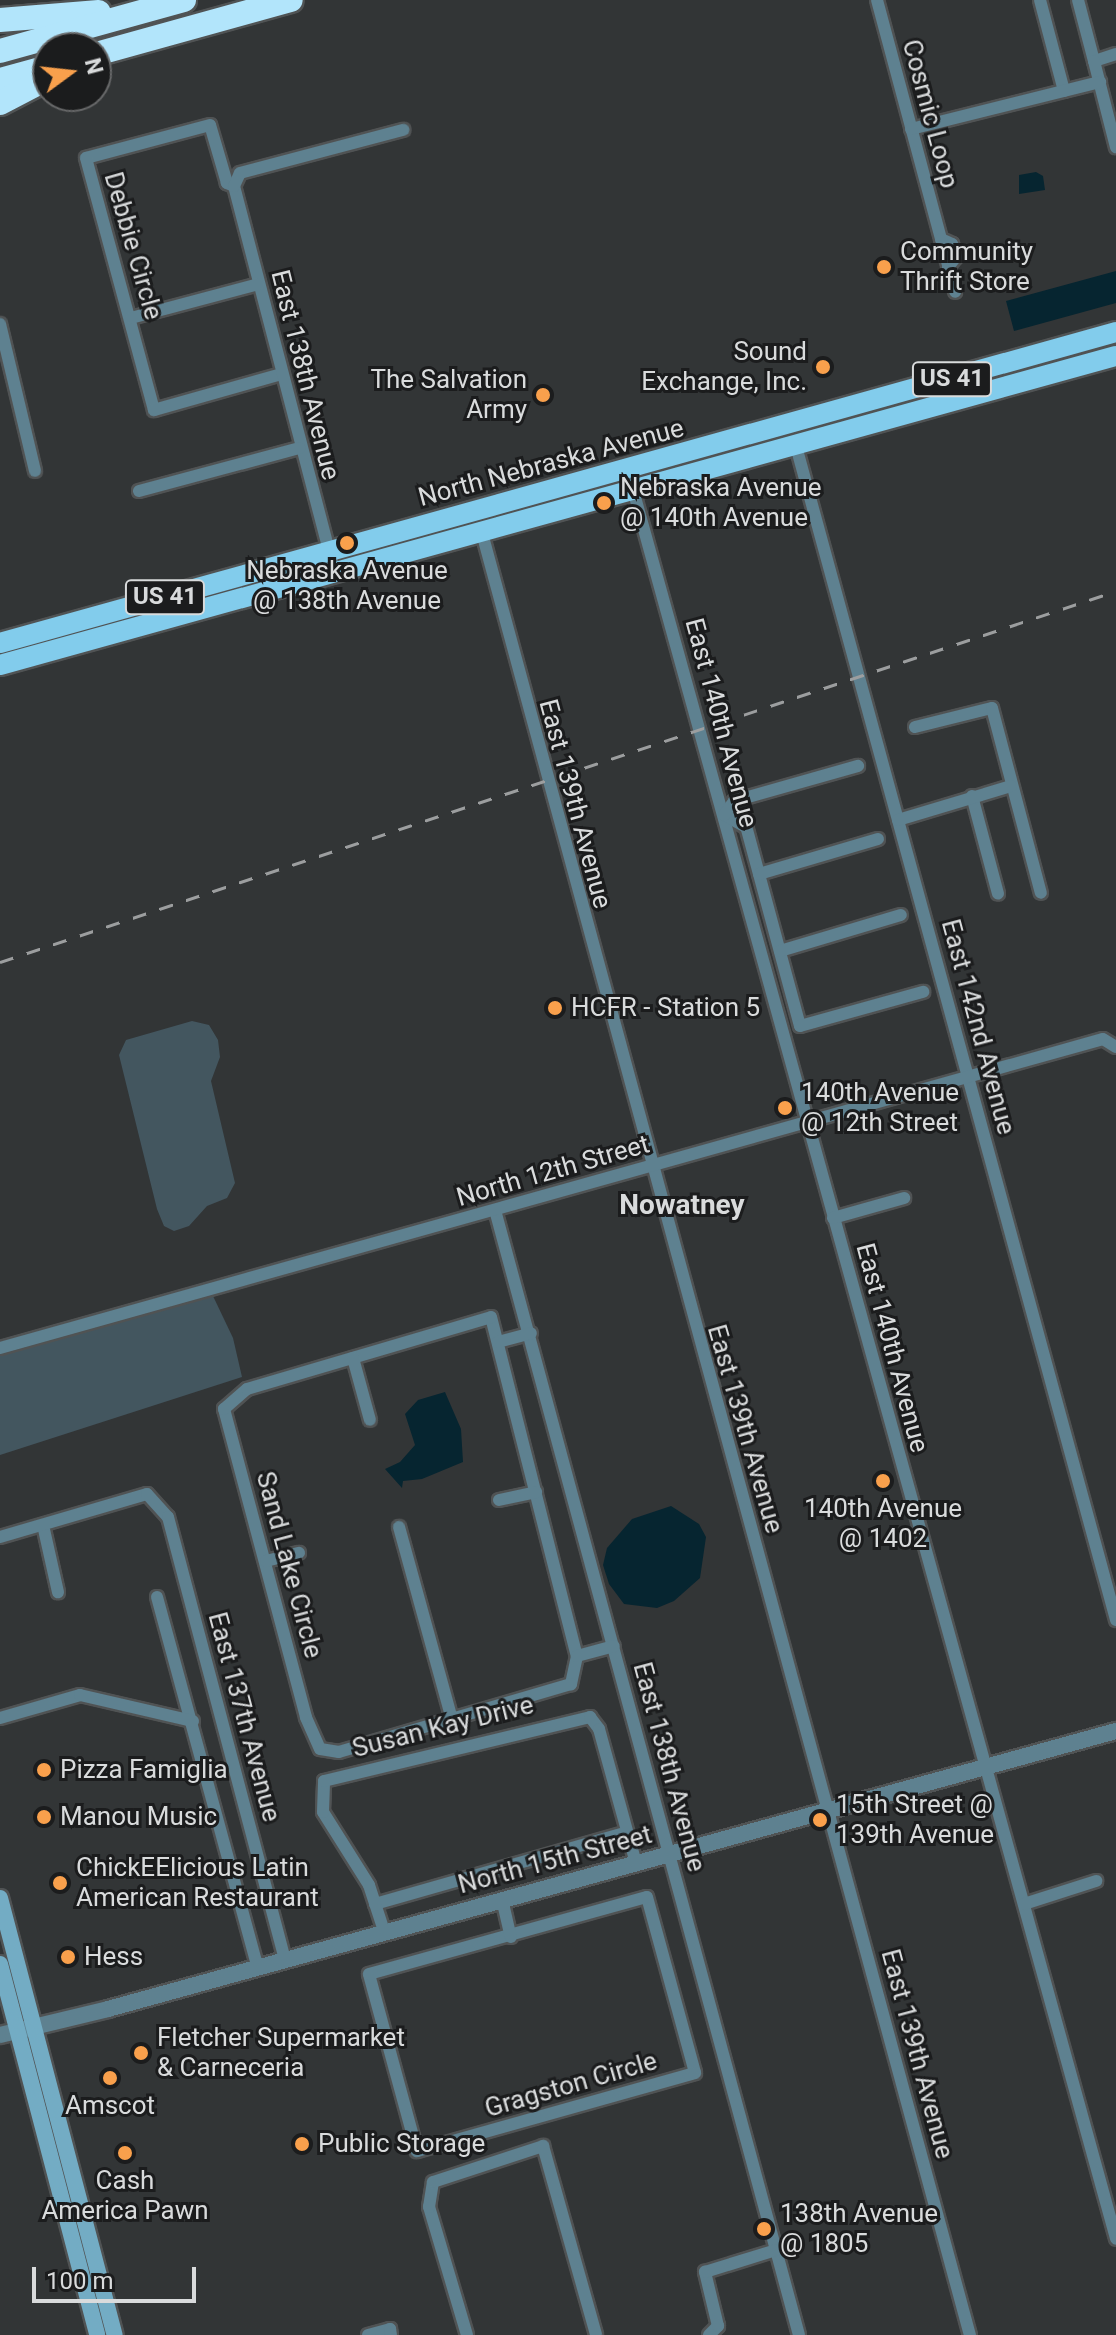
<!DOCTYPE html>
<style>
body{margin:0}
#map{position:relative;width:1116px;height:2335px;overflow:hidden;background:#323536;font-family:Roboto,sans-serif}
div>[style]{position:absolute}
.green>*{inset:0;background:#43565f}
.water>*{inset:0;background:#062530}
.roads{filter:drop-shadow(2px 0 #505354) drop-shadow(-2px 0 #505354) drop-shadow(0 2px #505354) drop-shadow(0 -2px #505354)}
.minor>*{height:12px;margin:-6px;padding:0 6px;transform-origin:6px;border-radius:6px;background:#5e8190}
.tertiary>*{height:16px;margin:-8px;padding:0 8px;transform-origin:8px;border-radius:8px;background:#5e8190}
.secondary>*{height:16px;margin:-8px;padding:0 8px;transform-origin:8px;border-radius:8px;background:#73acc4}
.primary>*{height:20px;margin:-10px;padding:0 10px;transform-origin:10px;border-radius:10px;background:#82ccec}
.motorway>*{height:24px;margin:-12px;padding:0 12px;transform-origin:12px;border-radius:12px;background:#b2e5fb}
.rail>*{height:3px;margin-top:-1.5px;transform-origin:0;background:repeating-linear-gradient(90deg,#9c9e9f 0 14px,transparent 0 28px)}
.dots>*{width:22px;height:22px;translate:-50% -50%;box-sizing:border-box;border:4px solid #1b1c1d;border-radius:50%}
span{translate:-50% -50%;white-space:nowrap;text-align:center;line-height:1.15;-webkit-text-stroke:6px #1b1c1d;paint-order:stroke}
.shield-label span{padding:2px 6px;background:#1b1c1d;border:2px solid;border-radius:6px;-webkit-text-stroke-width:0}
.shield-label{font-size:24px;color:#d9dbdc;font-weight:700}
.street-label{font-size:26px;color:#d9dbdc}
.poi-label{font-size:26px;color:#d9dbdc}
.left{translate:0 -50%;text-align:left}
.right{translate:-100% -50%;text-align:right}
.neighbourhood-label{font-size:28px;color:#d9dbdc;font-weight:700}
.north{position:absolute;left:32px;top:32px;width:80px;height:80px;box-sizing:border-box;background:#1b1c1d;border:2px solid #676869;border-radius:50%;rotate:75deg;font-size:22px;font-weight:700;line-height:32px;text-align:center;color:#d9dbdc}
.north::after{content:'';display:block;margin:auto;width:28px;height:36px;background:#f9a04c;clip-path:polygon(50% 0,100% 100%,50% 72%,0 100%)}
.scale{position:absolute;left:32px;top:2267px;width:164px;height:36px;box-sizing:border-box;border:4px solid #d9dbdc;border-top:0;padding-left:10px;font-size:24px;line-height:28px;white-space:nowrap;color:#d9dbdc;-webkit-text-stroke:6px #1b1c1d;paint-order:stroke}
</style>
<div id="map">
<div class="green">
<div style="clip-path:polygon(192px 1021px,209px 1025px,218px 1040px,220px 1057px,211px 1081px,235px 1183px,227px 1198px,207px 1206px,189px 1226px,174px 1231px,164px 1226px,157px 1209px,119px 1055px,126px 1040px)"></div>
<div style="clip-path:polygon(213px 1296px,233px 1338px,242px 1377px,0 1455px,0 1355px)"></div>
</div>
<div class="water">
<div style="clip-path:polygon(1036px 172px,1043px 176px,1045px 190px,1019px 194px,1019px 175px)"></div>
<div style="clip-path:polygon(1116px 271px,1116px 303px,1014px 331px,1006px 301px)"></div>
<div style="clip-path:polygon(445px 1392px,461px 1429px,463px 1462px,422px 1479px,403px 1481px,402px 1488px,385px 1469px,400px 1462px,415px 1445px,405px 1414px,418px 1400px)"></div>
<div style="clip-path:polygon(671px 1506px,699px 1524px,706px 1537px,700px 1578px,674px 1601px,657px 1608px,624px 1604px,609px 1584px,603px 1565px,607px 1548px,632px 1519px)"></div>
</div>
<div class="roads">
<div class="minor">
<div style="left:877px;top:0;width:302px;rotate:75deg"></div>
<div style="left:1040px;top:0;width:94px;rotate:75.2deg"></div>
<div style="left:1078px;top:0;width:63px;rotate:75.3deg"></div>
<div style="left:1116px;top:54px;width:23px;rotate:162deg"></div>
<div style="left:1094px;top:61px;width:89px;rotate:75.7deg"></div>
<div style="left:911px;top:129px;width:195px;rotate:-14deg"></div>
<div style="left:234px;top:186px;width:8px;rotate:-157deg"></div>
<div style="left:227px;top:183px;width:60px;rotate:-106.3deg"></div>
<div style="left:210px;top:125px;width:128px;rotate:165.1deg"></div>
<div style="left:86px;top:158px;width:261px;rotate:74.9deg"></div>
<div style="left:154px;top:410px;width:132px;rotate:-15.8deg"></div>
<div style="left:234px;top:186px;width:400px;rotate:75.4deg"></div>
<div style="left:234px;top:186px;width:14px;rotate:-65deg"></div>
<div style="left:240px;top:173px;width:169px;rotate:-14.8deg"></div>
<div style="left:941px;top:239px;width:12px;rotate:24deg"></div>
<div style="left:952px;top:244px;width:14px;rotate:73deg"></div>
<div style="left:956px;top:257px;width:13px;rotate:129deg"></div>
<div style="left:131px;top:318px;width:132px;rotate:-14.9deg"></div>
<div style="left:0;top:324px;width:151px;rotate:76.6deg"></div>
<div style="left:796px;top:446px;width:1217px;rotate:74.75deg"></div>
<div style="left:627px;top:468px;width:1837px;rotate:74.56deg"></div>
<div style="left:139px;top:491px;width:166px;rotate:-15deg"></div>
<div style="left:482px;top:533px;width:1867px;rotate:74.85deg"></div>
<div style="left:915px;top:727px;width:79px;rotate:-13.9deg"></div>
<div style="left:992px;top:708px;width:191px;rotate:75.2deg"></div>
<div style="left:972px;top:796px;width:101px;rotate:75.1deg"></div>
<div style="left:739px;top:800px;width:234px;rotate:74.9deg"></div>
<div style="left:800px;top:1026px;width:128px;rotate:-15.5deg"></div>
<div style="left:898px;top:820px;width:118px;rotate:-16.7deg"></div>
<div style="left:746px;top:827px;width:25px;rotate:-151deg"></div>
<div style="left:724px;top:815px;width:17px;rotate:-54deg"></div>
<div style="left:734px;top:801px;width:129px;rotate:-15.8deg"></div>
<div style="left:759px;top:874px;width:124px;rotate:-16.4deg"></div>
<div style="left:780px;top:951px;width:126px;rotate:-16.6deg"></div>
<div style="left:495px;top:1210px;width:1165px;rotate:74.88deg"></div>
<div style="left:833px;top:1218px;width:74px;rotate:-15.7deg"></div>
<div style="left:491px;top:1317px;width:350px;rotate:75.8deg"></div>
<div style="left:577px;top:1656px;width:29px;rotate:102deg"></div>
<div style="left:571px;top:1684px;width:242px;rotate:163.7deg"></div>
<div style="left:339px;top:1752px;width:19px;rotate:-171deg"></div>
<div style="left:320px;top:1749px;width:35px;rotate:-114deg"></div>
<div style="left:306px;top:1717px;width:319px;rotate:-104.9deg"></div>
<div style="left:224px;top:1409px;width:30px;rotate:-41deg"></div>
<div style="left:247px;top:1389px;width:254px;rotate:-16.4deg"></div>
<div style="left:498px;top:1342px;width:34px;rotate:-15deg"></div>
<div style="left:0;top:1348px;width:1145px;rotate:-15.65deg"></div>
<div style="left:1103px;top:1039px;width:15px;rotate:32deg"></div>
<div style="left:353px;top:1358px;width:64px;rotate:74.7deg"></div>
<div style="left:499px;top:1500px;width:38px;rotate:-12deg"></div>
<div style="left:43px;top:1525px;width:69px;rotate:77.4deg"></div>
<div style="left:399px;top:1527px;width:200px;rotate:74.6deg"></div>
<div style="left:0;top:1537px;width:153px;rotate:-16.3deg"></div>
<div style="left:147px;top:1494px;width:31px;rotate:48deg"></div>
<div style="left:168px;top:1517px;width:457px;rotate:75.2deg"></div>
<div style="left:266px;top:1561px;width:34px;rotate:-14deg"></div>
<div style="left:157px;top:1597px;width:382px;rotate:74.8deg"></div>
<div style="left:577px;top:1656px;width:38px;rotate:-15deg"></div>
<div style="left:0;top:1718px;width:83px;rotate:-16deg"></div>
<div style="left:80px;top:1695px;width:116px;rotate:13deg"></div>
<div style="left:647px;top:1897px;width:182px;rotate:74.7deg"></div>
<div style="left:695px;top:2073px;width:289px;rotate:164.3deg"></div>
<div style="left:417px;top:2151px;width:183px;rotate:-105.2deg"></div>
<div style="left:369px;top:1974px;width:288px;rotate:-15.5deg"></div>
<div style="left:502px;top:1899px;width:39px;rotate:77deg"></div>
<div style="left:375px;top:1904px;width:262px;rotate:-15.9deg"></div>
<div style="left:1024px;top:1904px;width:76px;rotate:-17.7deg"></div>
<div style="left:384px;top:1931px;width:48px;rotate:-108.1deg"></div>
<div style="left:369px;top:1885px;width:86px;rotate:-122.2deg"></div>
<div style="left:323px;top:1812px;width:31px;rotate:-88deg"></div>
<div style="left:324px;top:1781px;width:274px;rotate:-13.5deg"></div>
<div style="left:590px;top:1717px;width:15px;rotate:53deg"></div>
<div style="left:599px;top:1729px;width:139px;rotate:74.6deg"></div>
<div style="left:368px;top:2335px;width:23px;rotate:-15deg"></div>
<div style="left:390px;top:2329px;width:6px;rotate:81deg"></div>
<div style="left:467px;top:2335px;width:134px;rotate:-106.5deg"></div>
<div style="left:429px;top:2207px;width:25px;rotate:-81deg"></div>
<div style="left:433px;top:2182px;width:116px;rotate:-18.1deg"></div>
<div style="left:543px;top:2146px;width:196px;rotate:74.3deg"></div>
<div style="left:709px;top:2335px;width:13px;rotate:-45deg"></div>
<div style="left:718px;top:2326px;width:56px;rotate:-103.5deg"></div>
<div style="left:705px;top:2272px;width:74px;rotate:-17.2deg"></div>
</div>
<div class="tertiary">
<div style="left:0;top:2035px;width:111px;rotate:-13.5deg"></div>
<div style="left:108px;top:2009px;width:1046px;rotate:-15.42deg"></div>
</div>
<div class="secondary">
<div style="left:0;top:1898px;width:452px;rotate:75.3deg"></div>
<div style="left:0;top:1964px;width:383px;rotate:75.3deg"></div>
</div>
<div class="primary">
<div style="left:0;top:643px;width:1159px;rotate:-15.57deg"></div>
<div style="left:0;top:665px;width:1158px;rotate:-15.48deg"></div>
</div>
<div class="motorway">
<div style="left:0;top:20px;width:99px;rotate:-4.6deg"></div>
<div style="left:0;top:51px;width:191px;rotate:-15.5deg"></div>
<div style="left:96px;top:54px;width:202px;rotate:-15.5deg"></div>
<div style="left:0;top:80px;width:50px;rotate:-15.2deg"></div>
<div style="left:0;top:103px;width:54px;rotate:-27.5deg"></div>
</div>
</div>
<div class="rail">
<div style="left:0;top:962px;width:1176px;rotate:-18.39deg"></div>
</div>
<div class="dots">
<div style="left:884px;top:267px;background:#f9a04c"></div>
<div style="left:823px;top:367px;background:#f9a04c"></div>
<div style="left:543px;top:395px;background:#f9a04c"></div>
<div style="left:604px;top:503px;background:#f9a04c"></div>
<div style="left:347px;top:543px;background:#f9a04c"></div>
<div style="left:555px;top:1008px;background:#f9a04c"></div>
<div style="left:785px;top:1108px;background:#f9a04c"></div>
<div style="left:883px;top:1481px;background:#f9a04c"></div>
<div style="left:44px;top:1770px;background:#f9a04c"></div>
<div style="left:44px;top:1817px;background:#f9a04c"></div>
<div style="left:820px;top:1820px;background:#f9a04c"></div>
<div style="left:60px;top:1883px;background:#f9a04c"></div>
<div style="left:68px;top:1957px;background:#f9a04c"></div>
<div style="left:141px;top:2053px;background:#f9a04c"></div>
<div style="left:110px;top:2078px;background:#f9a04c"></div>
<div style="left:302px;top:2144px;background:#f9a04c"></div>
<div style="left:125px;top:2153px;background:#f9a04c"></div>
<div style="left:764px;top:2229px;background:#f9a04c"></div>
</div>
<div class="shield-label">
<span style="left:952px;top:379px">US 41</span>
<span style="left:165px;top:597px">US 41</span>
</div>
<div class="street-label">
<span style="left:930px;top:114px;rotate:75deg">Cosmic Loop</span>
<span style="left:133px;top:246px;rotate:74deg">Debbie Circle</span>
<span style="left:305px;top:375px;rotate:76deg">East 138th Avenue</span>
<span style="left:551px;top:463px;rotate:-15deg">North Nebraska Avenue</span>
<span style="left:721px;top:723px;rotate:75deg">East 140th Avenue</span>
<span style="left:575px;top:804px;rotate:75deg">East 139th Avenue</span>
<span style="left:978px;top:1027px;rotate:75deg">East 142nd Avenue</span>
<span style="left:553px;top:1171px;rotate:-16deg">North 12th Street</span>
<span style="left:892px;top:1348px;rotate:75deg">East 140th Avenue</span>
<span style="left:745px;top:1429px;rotate:74deg">East 139th Avenue</span>
<span style="left:289px;top:1565px;rotate:75deg">Sand Lake Circle</span>
<span style="left:244px;top:1717px;rotate:75deg">East 137th Avenue</span>
<span style="left:443px;top:1727px;rotate:-14deg">Susan Kay Drive</span>
<span style="left:669px;top:1767px;rotate:75deg">East 138th Avenue</span>
<span style="left:555px;top:1860px;rotate:-15deg">North 15th Street</span>
<span style="left:917px;top:2054px;rotate:75deg">East 139th Avenue</span>
<span style="left:571px;top:2085px;rotate:-16deg">Gragston Circle</span>
</div>
<div class="poi-label">
<span class="left" style="left:900px;top:267px">Community<br>Thrift Store</span>
<span class="right" style="left:807px;top:367px">Sound<br>Exchange, Inc.</span>
<span class="right" style="left:527px;top:395px">The Salvation<br>Army</span>
<span class="left" style="left:620px;top:503px">Nebraska Avenue<br>@ 140th Avenue</span>
<span style="left:347px;top:586px">Nebraska Avenue<br>@ 138th Avenue</span>
<span class="left" style="left:571px;top:1008px">HCFR - Station 5</span>
<span class="left" style="left:801px;top:1108px">140th Avenue<br>@ 12th Street</span>
<span style="left:883px;top:1524px">140th Avenue<br>@ 1402</span>
<span class="left" style="left:60px;top:1770px">Pizza Famiglia</span>
<span class="left" style="left:836px;top:1820px">15th Street @<br>139th Avenue</span>
<span class="left" style="left:60px;top:1817px">Manou Music</span>
<span class="left" style="left:76px;top:1883px">ChickEElicious Latin<br>American Restaurant</span>
<span class="left" style="left:84px;top:1957px">Hess</span>
<span class="left" style="left:157px;top:2053px">Fletcher Supermarket<br>&amp; Carneceria</span>
<span style="left:110px;top:2106px">Amscot</span>
<span class="left" style="left:318px;top:2144px">Public Storage</span>
<span style="left:125px;top:2196px">Cash<br>America Pawn</span>
<span class="left" style="left:780px;top:2229px">138th Avenue<br>@ 1805</span>
</div>
<div class="neighbourhood-label">
<span style="left:682px;top:1205px">Nowatney</span>
</div>
<div class="north">N</div>
<div class="scale">100 m</div>
</div>
